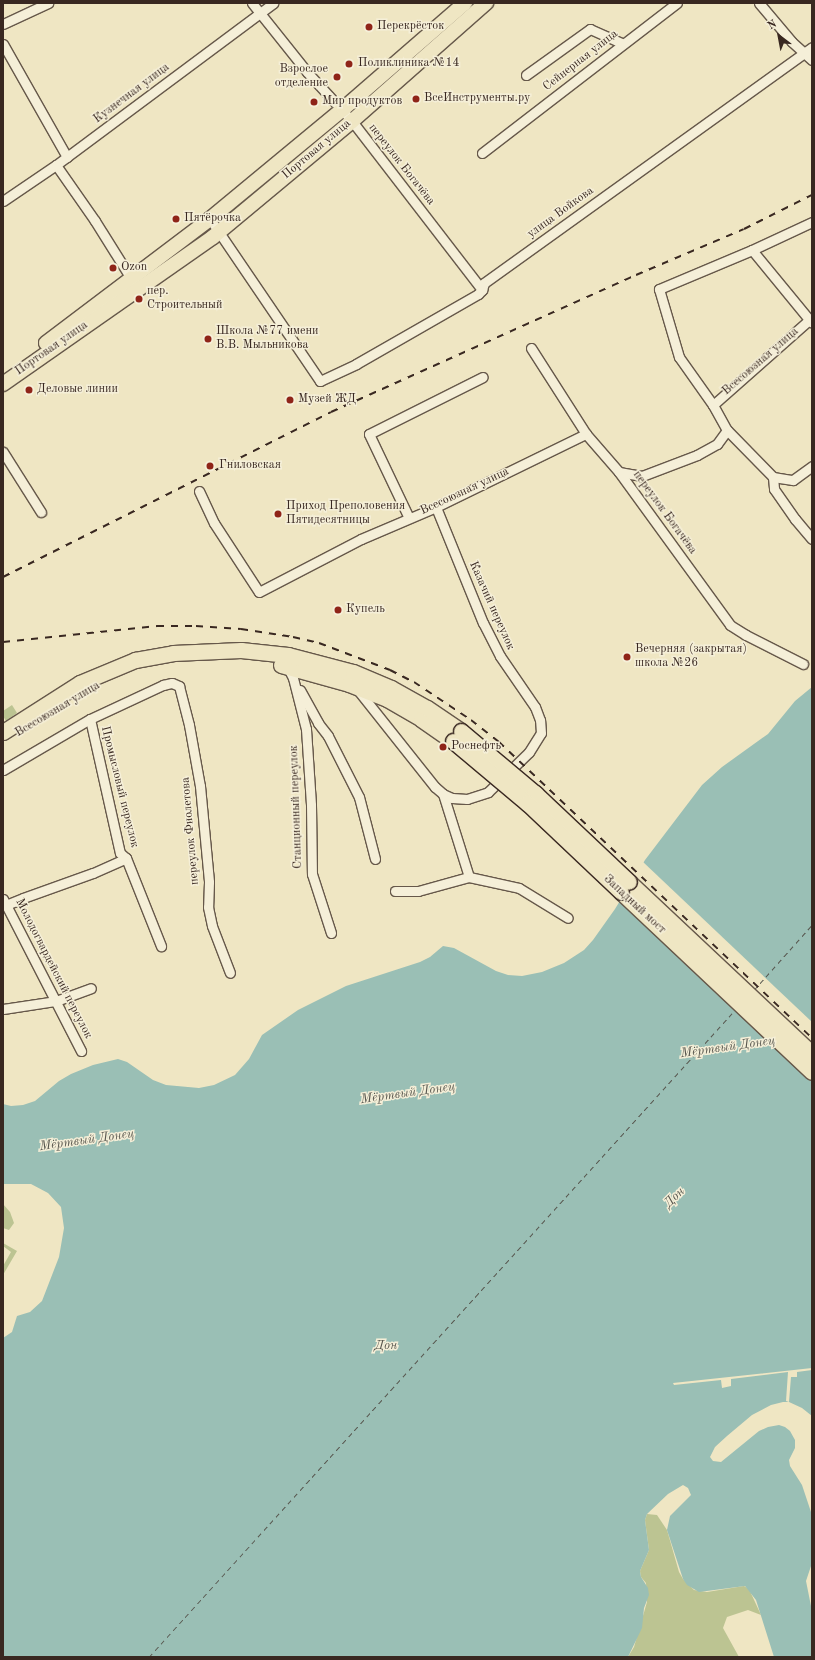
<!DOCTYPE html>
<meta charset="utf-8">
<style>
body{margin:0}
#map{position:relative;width:815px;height:1660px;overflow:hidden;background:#efe6c3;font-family:"Old Standard TT",serif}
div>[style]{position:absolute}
.green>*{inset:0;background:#bcc492}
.water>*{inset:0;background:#9abfb5}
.pier>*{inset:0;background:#efe6c3}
.ferry>*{height:1px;margin-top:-0.5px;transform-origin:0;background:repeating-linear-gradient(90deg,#56554d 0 5px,transparent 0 9px)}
.roads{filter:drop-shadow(1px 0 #66584a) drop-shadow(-1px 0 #66584a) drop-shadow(0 1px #66584a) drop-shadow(0 -1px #66584a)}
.minor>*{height:9px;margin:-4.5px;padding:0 4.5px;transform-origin:4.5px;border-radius:4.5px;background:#f5efd8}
.primary>*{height:14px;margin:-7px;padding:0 7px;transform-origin:7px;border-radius:7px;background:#efe6c3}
.trunk>*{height:15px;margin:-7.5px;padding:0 7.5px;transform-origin:7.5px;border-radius:7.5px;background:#efe6c3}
.rail>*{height:2px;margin-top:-1px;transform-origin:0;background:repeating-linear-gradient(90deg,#392821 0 7px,transparent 0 14px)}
.bridges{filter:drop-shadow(1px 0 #392821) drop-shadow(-1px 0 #392821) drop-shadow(0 1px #392821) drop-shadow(0 -1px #392821)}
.trunk-bridge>*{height:15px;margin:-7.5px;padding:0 7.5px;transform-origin:7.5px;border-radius:7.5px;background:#efe6c3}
.dots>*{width:11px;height:11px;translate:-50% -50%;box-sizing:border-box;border:2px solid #f5efd8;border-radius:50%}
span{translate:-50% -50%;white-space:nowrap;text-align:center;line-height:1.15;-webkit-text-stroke:3px #f5efd8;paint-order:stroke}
.poi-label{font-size:12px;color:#392821}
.left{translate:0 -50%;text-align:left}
.right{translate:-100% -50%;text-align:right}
.street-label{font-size:12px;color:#392821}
.water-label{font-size:13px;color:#56554d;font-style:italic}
.frame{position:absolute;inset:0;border:4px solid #392821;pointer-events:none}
.north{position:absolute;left:759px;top:16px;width:40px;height:40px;-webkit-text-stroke:3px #f5efd8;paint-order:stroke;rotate:328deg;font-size:11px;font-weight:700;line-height:16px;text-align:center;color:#392821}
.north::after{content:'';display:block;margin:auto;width:14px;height:18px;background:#392821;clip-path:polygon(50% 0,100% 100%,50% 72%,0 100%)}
</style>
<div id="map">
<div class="green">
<div style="clip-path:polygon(12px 705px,17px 713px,6px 721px,3px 716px,3px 711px)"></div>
<div style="clip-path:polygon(3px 1204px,10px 1212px,14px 1223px,9px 1230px,3px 1228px)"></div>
<div style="clip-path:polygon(3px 1243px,17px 1251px,3px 1275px,3px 1266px,11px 1252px,3px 1246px)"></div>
<div style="clip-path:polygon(647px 1514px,657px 1515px,667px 1530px,679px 1572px,683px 1579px,694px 1590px,707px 1592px,744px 1586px,749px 1589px,761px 1615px,748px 1610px,727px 1617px,723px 1628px,739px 1657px,628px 1657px,634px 1647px,647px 1602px,646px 1583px,641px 1577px,640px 1571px,649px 1550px,645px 1520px)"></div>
</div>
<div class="water">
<div style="clip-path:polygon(812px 687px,812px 1416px,802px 1408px,789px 1402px,783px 1402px,771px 1405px,752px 1415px,727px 1436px,715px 1447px,710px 1457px,713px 1461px,721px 1462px,759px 1431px,768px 1427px,779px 1425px,785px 1427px,790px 1431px,795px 1440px,795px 1448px,789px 1460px,790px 1466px,802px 1485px,812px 1515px,812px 1563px,806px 1581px,812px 1611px,812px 1657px,774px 1657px,756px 1600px,745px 1586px,699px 1592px,687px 1585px,683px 1579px,667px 1530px,670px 1516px,691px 1495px,688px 1488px,683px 1485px,668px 1494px,647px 1514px,645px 1520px,649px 1550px,640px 1571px,641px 1577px,648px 1588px,649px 1595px,644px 1608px,642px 1628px,628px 1657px,3px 1657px,3px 1338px,12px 1332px,17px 1316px,30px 1312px,42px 1301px,59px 1257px,64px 1228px,61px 1207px,48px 1193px,31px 1184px,3px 1184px,3px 1104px,11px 1106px,23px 1105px,35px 1101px,59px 1081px,71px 1074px,93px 1065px,118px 1059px,127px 1062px,153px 1080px,166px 1085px,199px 1088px,214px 1085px,235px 1075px,249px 1059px,262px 1035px,298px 1010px,346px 986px,420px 962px,430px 957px,443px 946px,454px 948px,496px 971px,508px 975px,522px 976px,542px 972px,564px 963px,584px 950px,593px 940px,615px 909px,645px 860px,702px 785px,722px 767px,768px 734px,795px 701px)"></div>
</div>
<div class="pier">
<div style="clip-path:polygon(642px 861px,812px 1022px,812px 1080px,619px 899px)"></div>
<div style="clip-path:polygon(812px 1368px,812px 1370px,797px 1372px,797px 1377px,791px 1377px,789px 1402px,786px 1401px,788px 1372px,731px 1379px,731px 1386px,722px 1388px,721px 1380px,674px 1385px,673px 1383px)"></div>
</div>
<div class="ferry">
<div style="left:754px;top:990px;width:87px;rotate:-48.3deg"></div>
<div style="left:149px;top:1657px;width:873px;rotate:-47.83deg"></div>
</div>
<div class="roads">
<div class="minor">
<div style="left:252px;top:3px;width:88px;rotate:51.4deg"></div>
<div style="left:307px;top:72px;width:67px;rotate:47.4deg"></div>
<div style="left:352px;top:121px;width:213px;rotate:52.4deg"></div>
<div style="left:759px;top:3px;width:51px;rotate:49.8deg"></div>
<div style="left:792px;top:42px;width:27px;rotate:42deg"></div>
<div style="left:3px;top:24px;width:50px;rotate:-25deg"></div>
<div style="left:3px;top:44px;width:130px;rotate:60.5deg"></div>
<div style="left:526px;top:75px;width:79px;rotate:-35.7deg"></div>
<div style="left:590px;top:29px;width:36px;rotate:24deg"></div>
<div style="left:482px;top:153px;width:246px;rotate:-37.6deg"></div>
<div style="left:56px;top:165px;width:68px;rotate:55.1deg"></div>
<div style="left:95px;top:221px;width:70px;rotate:57.9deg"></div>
<div style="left:3px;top:201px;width:64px;rotate:-34.2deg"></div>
<div style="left:56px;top:165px;width:271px;rotate:-36.7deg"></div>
<div style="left:210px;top:219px;width:196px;rotate:55.8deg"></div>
<div style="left:320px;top:381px;width:40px;rotate:-25deg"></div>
<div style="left:356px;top:364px;width:141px;rotate:-29.8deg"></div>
<div style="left:478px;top:294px;width:6px;rotate:-45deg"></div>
<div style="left:482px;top:290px;width:7px;rotate:-74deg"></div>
<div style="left:484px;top:283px;width:404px;rotate:-35.7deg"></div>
<div style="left:812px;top:222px;width:66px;rotate:155deg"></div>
<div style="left:752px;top:250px;width:101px;rotate:157.2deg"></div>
<div style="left:659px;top:289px;width:71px;rotate:73.6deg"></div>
<div style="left:679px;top:357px;width:59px;rotate:54.7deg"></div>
<div style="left:713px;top:405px;width:29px;rotate:61deg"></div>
<div style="left:727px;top:430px;width:66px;rotate:45.6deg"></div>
<div style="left:773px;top:477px;width:12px;rotate:85deg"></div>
<div style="left:774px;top:489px;width:37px;rotate:55deg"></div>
<div style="left:795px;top:519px;width:26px;rotate:50deg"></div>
<div style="left:752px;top:250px;width:94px;rotate:50.6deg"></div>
<div style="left:531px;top:348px;width:102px;rotate:57.4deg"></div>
<div style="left:586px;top:434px;width:50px;rotate:49deg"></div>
<div style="left:619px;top:472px;width:189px;rotate:54deg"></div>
<div style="left:730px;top:625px;width:19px;rotate:32deg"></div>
<div style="left:746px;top:635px;width:64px;rotate:27deg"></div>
<div style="left:713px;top:405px;width:128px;rotate:-41.5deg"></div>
<div style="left:3px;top:452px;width:71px;rotate:57.7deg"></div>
<div style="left:619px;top:472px;width:23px;rotate:10deg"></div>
<div style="left:642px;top:476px;width:59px;rotate:-20.9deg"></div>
<div style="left:697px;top:455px;width:23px;rotate:-29deg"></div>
<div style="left:717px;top:444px;width:17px;rotate:-54deg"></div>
<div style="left:773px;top:477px;width:20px;rotate:9deg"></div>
<div style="left:793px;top:480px;width:24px;rotate:-36deg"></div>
<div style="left:199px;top:491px;width:35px;rotate:65deg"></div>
<div style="left:214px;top:523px;width:82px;rotate:56.9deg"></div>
<div style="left:259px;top:592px;width:115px;rotate:-27.5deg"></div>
<div style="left:361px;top:539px;width:82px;rotate:-23.1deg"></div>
<div style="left:436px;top:507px;width:167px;rotate:-26deg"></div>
<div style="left:409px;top:518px;width:93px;rotate:-115.5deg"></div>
<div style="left:369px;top:434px;width:127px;rotate:-26.6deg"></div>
<div style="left:287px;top:666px;width:13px;rotate:63deg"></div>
<div style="left:293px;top:678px;width:53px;rotate:75.7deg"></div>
<div style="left:306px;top:729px;width:76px;rotate:86.2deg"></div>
<div style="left:311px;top:805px;width:69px;rotate:89.2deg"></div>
<div style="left:312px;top:874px;width:62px;rotate:72.1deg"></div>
<div style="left:357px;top:689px;width:125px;rotate:51.5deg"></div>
<div style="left:435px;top:787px;width:11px;rotate:41deg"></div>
<div style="left:443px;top:794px;width:10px;rotate:24deg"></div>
<div style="left:452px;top:798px;width:15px;rotate:4deg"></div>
<div style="left:467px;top:799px;width:22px;rotate:-18deg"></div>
<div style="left:488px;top:792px;width:57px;rotate:-44.3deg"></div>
<div style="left:529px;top:752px;width:22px;rotate:-58deg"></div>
<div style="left:541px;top:733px;width:13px;rotate:-94deg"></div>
<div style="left:540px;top:720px;width:14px;rotate:-111deg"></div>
<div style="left:535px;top:707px;width:62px;rotate:-124.5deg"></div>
<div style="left:500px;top:656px;width:37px;rotate:-117deg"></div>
<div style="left:483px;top:623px;width:125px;rotate:-112.1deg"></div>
<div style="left:300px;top:690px;width:38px;rotate:61deg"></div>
<div style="left:318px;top:723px;width:16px;rotate:52deg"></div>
<div style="left:328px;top:736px;width:68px;rotate:63.1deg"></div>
<div style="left:359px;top:797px;width:64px;rotate:75.5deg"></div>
<div style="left:90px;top:719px;width:137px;rotate:77.4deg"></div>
<div style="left:120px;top:853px;width:8px;rotate:40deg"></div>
<div style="left:126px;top:858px;width:95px;rotate:68.3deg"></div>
<div style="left:3px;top:770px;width:101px;rotate:-30.4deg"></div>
<div style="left:90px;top:719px;width:81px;rotate:-25deg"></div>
<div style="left:163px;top:685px;width:9px;rotate:-13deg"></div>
<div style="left:172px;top:683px;width:8px;rotate:23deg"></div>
<div style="left:179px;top:686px;width:40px;rotate:75.6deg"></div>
<div style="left:189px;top:725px;width:62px;rotate:79.8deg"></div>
<div style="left:200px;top:786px;width:96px;rotate:84.6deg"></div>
<div style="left:209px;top:882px;width:25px;rotate:92deg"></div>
<div style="left:208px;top:907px;width:19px;rotate:78deg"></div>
<div style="left:212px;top:926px;width:50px;rotate:69deg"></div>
<div style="left:443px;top:794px;width:87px;rotate:72.6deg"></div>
<div style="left:395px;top:891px;width:23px"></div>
<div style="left:418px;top:891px;width:53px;rotate:-15.4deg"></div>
<div style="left:469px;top:877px;width:51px;rotate:12.4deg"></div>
<div style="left:519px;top:888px;width:57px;rotate:31.5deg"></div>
<div style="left:3px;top:899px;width:171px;rotate:62.8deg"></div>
<div style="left:6px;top:905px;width:18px;rotate:-22deg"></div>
<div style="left:23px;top:898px;width:74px;rotate:-19.7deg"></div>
<div style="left:93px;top:873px;width:36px;rotate:-24deg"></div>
<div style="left:3px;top:1009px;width:54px;rotate:-8.6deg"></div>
<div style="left:56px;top:1001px;width:37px;rotate:-20deg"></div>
</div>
<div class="primary">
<div style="left:46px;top:343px;width:206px;rotate:-37.1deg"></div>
<div style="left:210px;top:219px;width:173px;rotate:-39.6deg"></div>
<div style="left:343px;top:109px;width:162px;rotate:-41deg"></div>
<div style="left:3px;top:384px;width:256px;rotate:-35deg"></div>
<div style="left:213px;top:237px;width:181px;rotate:-39.8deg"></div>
<div style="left:352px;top:121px;width:179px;rotate:-41.4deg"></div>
</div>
<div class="trunk">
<div style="left:281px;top:665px;width:71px;rotate:15.6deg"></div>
<div style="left:349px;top:684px;width:41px;rotate:21.5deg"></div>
<div style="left:387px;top:699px;width:39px;rotate:30deg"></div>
<div style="left:421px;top:719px;width:39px;rotate:35deg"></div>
<div style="left:3px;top:732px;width:91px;rotate:-32.5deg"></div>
<div style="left:80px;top:683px;width:60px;rotate:-22.7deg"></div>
<div style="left:135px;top:660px;width:39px;rotate:-10deg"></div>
<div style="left:173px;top:653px;width:68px;rotate:-2.5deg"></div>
<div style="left:241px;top:650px;width:47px;rotate:6.1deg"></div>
<div style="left:288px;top:655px;width:67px;rotate:14.7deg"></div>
<div style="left:353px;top:672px;width:41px;rotate:22.8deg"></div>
<div style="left:391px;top:688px;width:41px;rotate:29.1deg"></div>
<div style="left:427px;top:708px;width:41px;rotate:34.1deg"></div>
<div style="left:629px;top:882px;width:251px;rotate:43.2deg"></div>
<div style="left:621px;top:892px;width:262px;rotate:43.3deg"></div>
</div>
</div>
<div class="rail">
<div style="left:3px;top:577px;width:367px;rotate:-26.7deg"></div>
<div style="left:331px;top:412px;width:334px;rotate:-24.2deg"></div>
<div style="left:636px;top:275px;width:117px;rotate:-23.1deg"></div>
<div style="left:744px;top:229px;width:76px;rotate:-26.6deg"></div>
<div style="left:3px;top:642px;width:155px;rotate:-5.9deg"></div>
<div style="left:157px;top:626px;width:39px"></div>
<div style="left:196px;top:626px;width:45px;rotate:3.8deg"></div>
<div style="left:241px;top:629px;width:53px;rotate:8.7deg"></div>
<div style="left:293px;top:637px;width:27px;rotate:13deg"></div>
<div style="left:319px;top:643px;width:76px;rotate:20.8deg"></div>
<div style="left:390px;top:670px;width:27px;rotate:27deg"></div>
<div style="left:414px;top:682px;width:69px;rotate:33.7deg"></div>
<div style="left:471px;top:720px;width:36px;rotate:38deg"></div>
<div style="left:499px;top:742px;width:431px;rotate:43.4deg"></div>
</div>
<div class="bridges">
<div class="trunk-bridge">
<div style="left:461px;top:731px;width:97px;rotate:40deg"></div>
<div style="left:535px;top:793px;width:129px;rotate:43.4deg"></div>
<div style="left:453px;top:741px;width:97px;rotate:40deg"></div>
<div style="left:527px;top:803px;width:129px;rotate:43.4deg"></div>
</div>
</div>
<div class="dots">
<div style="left:369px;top:27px;background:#8f2418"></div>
<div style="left:349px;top:64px;background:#8f2418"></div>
<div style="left:337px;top:77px;background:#8f2418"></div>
<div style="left:416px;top:99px;background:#8f2418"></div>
<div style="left:314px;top:102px;background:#8f2418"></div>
<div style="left:176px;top:219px;background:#8f2418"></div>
<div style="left:113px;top:268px;background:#8f2418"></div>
<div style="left:139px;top:299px;background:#8f2418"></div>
<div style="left:208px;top:339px;background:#8f2418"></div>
<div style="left:29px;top:390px;background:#8f2418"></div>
<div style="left:290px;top:400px;background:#8f2418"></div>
<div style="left:210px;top:466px;background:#8f2418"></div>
<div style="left:278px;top:514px;background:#8f2418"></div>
<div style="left:338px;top:610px;background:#8f2418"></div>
<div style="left:627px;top:657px;background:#8f2418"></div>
<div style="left:443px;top:747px;background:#8f2418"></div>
</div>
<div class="poi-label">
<span class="left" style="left:377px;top:27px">Перекрёсток</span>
<span class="left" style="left:358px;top:64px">Поликлиника №14</span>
<span class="right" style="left:328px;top:77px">Взрослое<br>отделение</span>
<span class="left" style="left:424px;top:99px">ВсеИнструменты.ру</span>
<span class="left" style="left:322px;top:102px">Мир продуктов</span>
<span class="left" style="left:184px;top:219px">Пятёрочка</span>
<span class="left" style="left:121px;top:268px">Ozon</span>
<span class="left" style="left:147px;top:299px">пер.<br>Строительный</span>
<span class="left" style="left:216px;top:339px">Школа №77 имени<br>В.В. Мыльникова</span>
<span class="left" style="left:37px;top:390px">Деловые линии</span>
<span class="left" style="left:298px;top:400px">Музей ЖД</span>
<span class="left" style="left:219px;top:466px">Гниловская</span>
<span class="left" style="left:286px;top:514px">Приход Преполовения<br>Пятидесятницы</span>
<span class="left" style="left:346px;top:610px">Купель</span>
<span class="left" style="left:635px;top:657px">Вечерняя (закрытая)<br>школа №26</span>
<span class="left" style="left:451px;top:747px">Роснефть</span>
</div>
<div class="street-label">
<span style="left:581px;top:61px;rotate:-38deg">Сейнерная улица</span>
<span style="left:132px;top:94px;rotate:-37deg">Кузнечная улица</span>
<span style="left:317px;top:150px;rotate:-40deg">Портовая улица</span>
<span style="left:401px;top:165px;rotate:52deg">переулок Богачёва</span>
<span style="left:561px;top:213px;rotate:-36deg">улица Войкова</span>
<span style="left:52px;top:349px;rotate:-35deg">Портовая улица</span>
<span style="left:761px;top:362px;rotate:-41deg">Всесоюзная улица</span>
<span style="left:465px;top:492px;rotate:-25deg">Всесоюзная улица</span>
<span style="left:664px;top:513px;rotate:54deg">переулок Богачёва</span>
<span style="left:491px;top:606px;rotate:66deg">Казачий переулок</span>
<span style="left:58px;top:710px;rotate:-31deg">Всесоюзная улица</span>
<span style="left:119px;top:787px;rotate:76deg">Промысловый переулок</span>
<span style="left:297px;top:807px;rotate:-92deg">Станционный переулок</span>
<span style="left:191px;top:831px;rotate:-95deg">переулок Фиолетова</span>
<span style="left:634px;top:905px;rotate:43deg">Западный мост</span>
<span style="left:53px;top:969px;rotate:63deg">Молодогвардейский переулок</span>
</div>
<div class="water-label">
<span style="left:728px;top:1048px;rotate:-8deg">Мёртвый Донец</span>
<span style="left:408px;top:1094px;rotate:-8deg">Мёртвый Донец</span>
<span style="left:87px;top:1141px;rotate:-8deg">Мёртвый Донец</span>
<span style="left:675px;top:1198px;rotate:-45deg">Дон</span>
<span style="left:386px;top:1346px">Дон</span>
</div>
<div class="frame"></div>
<div class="north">N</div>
</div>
